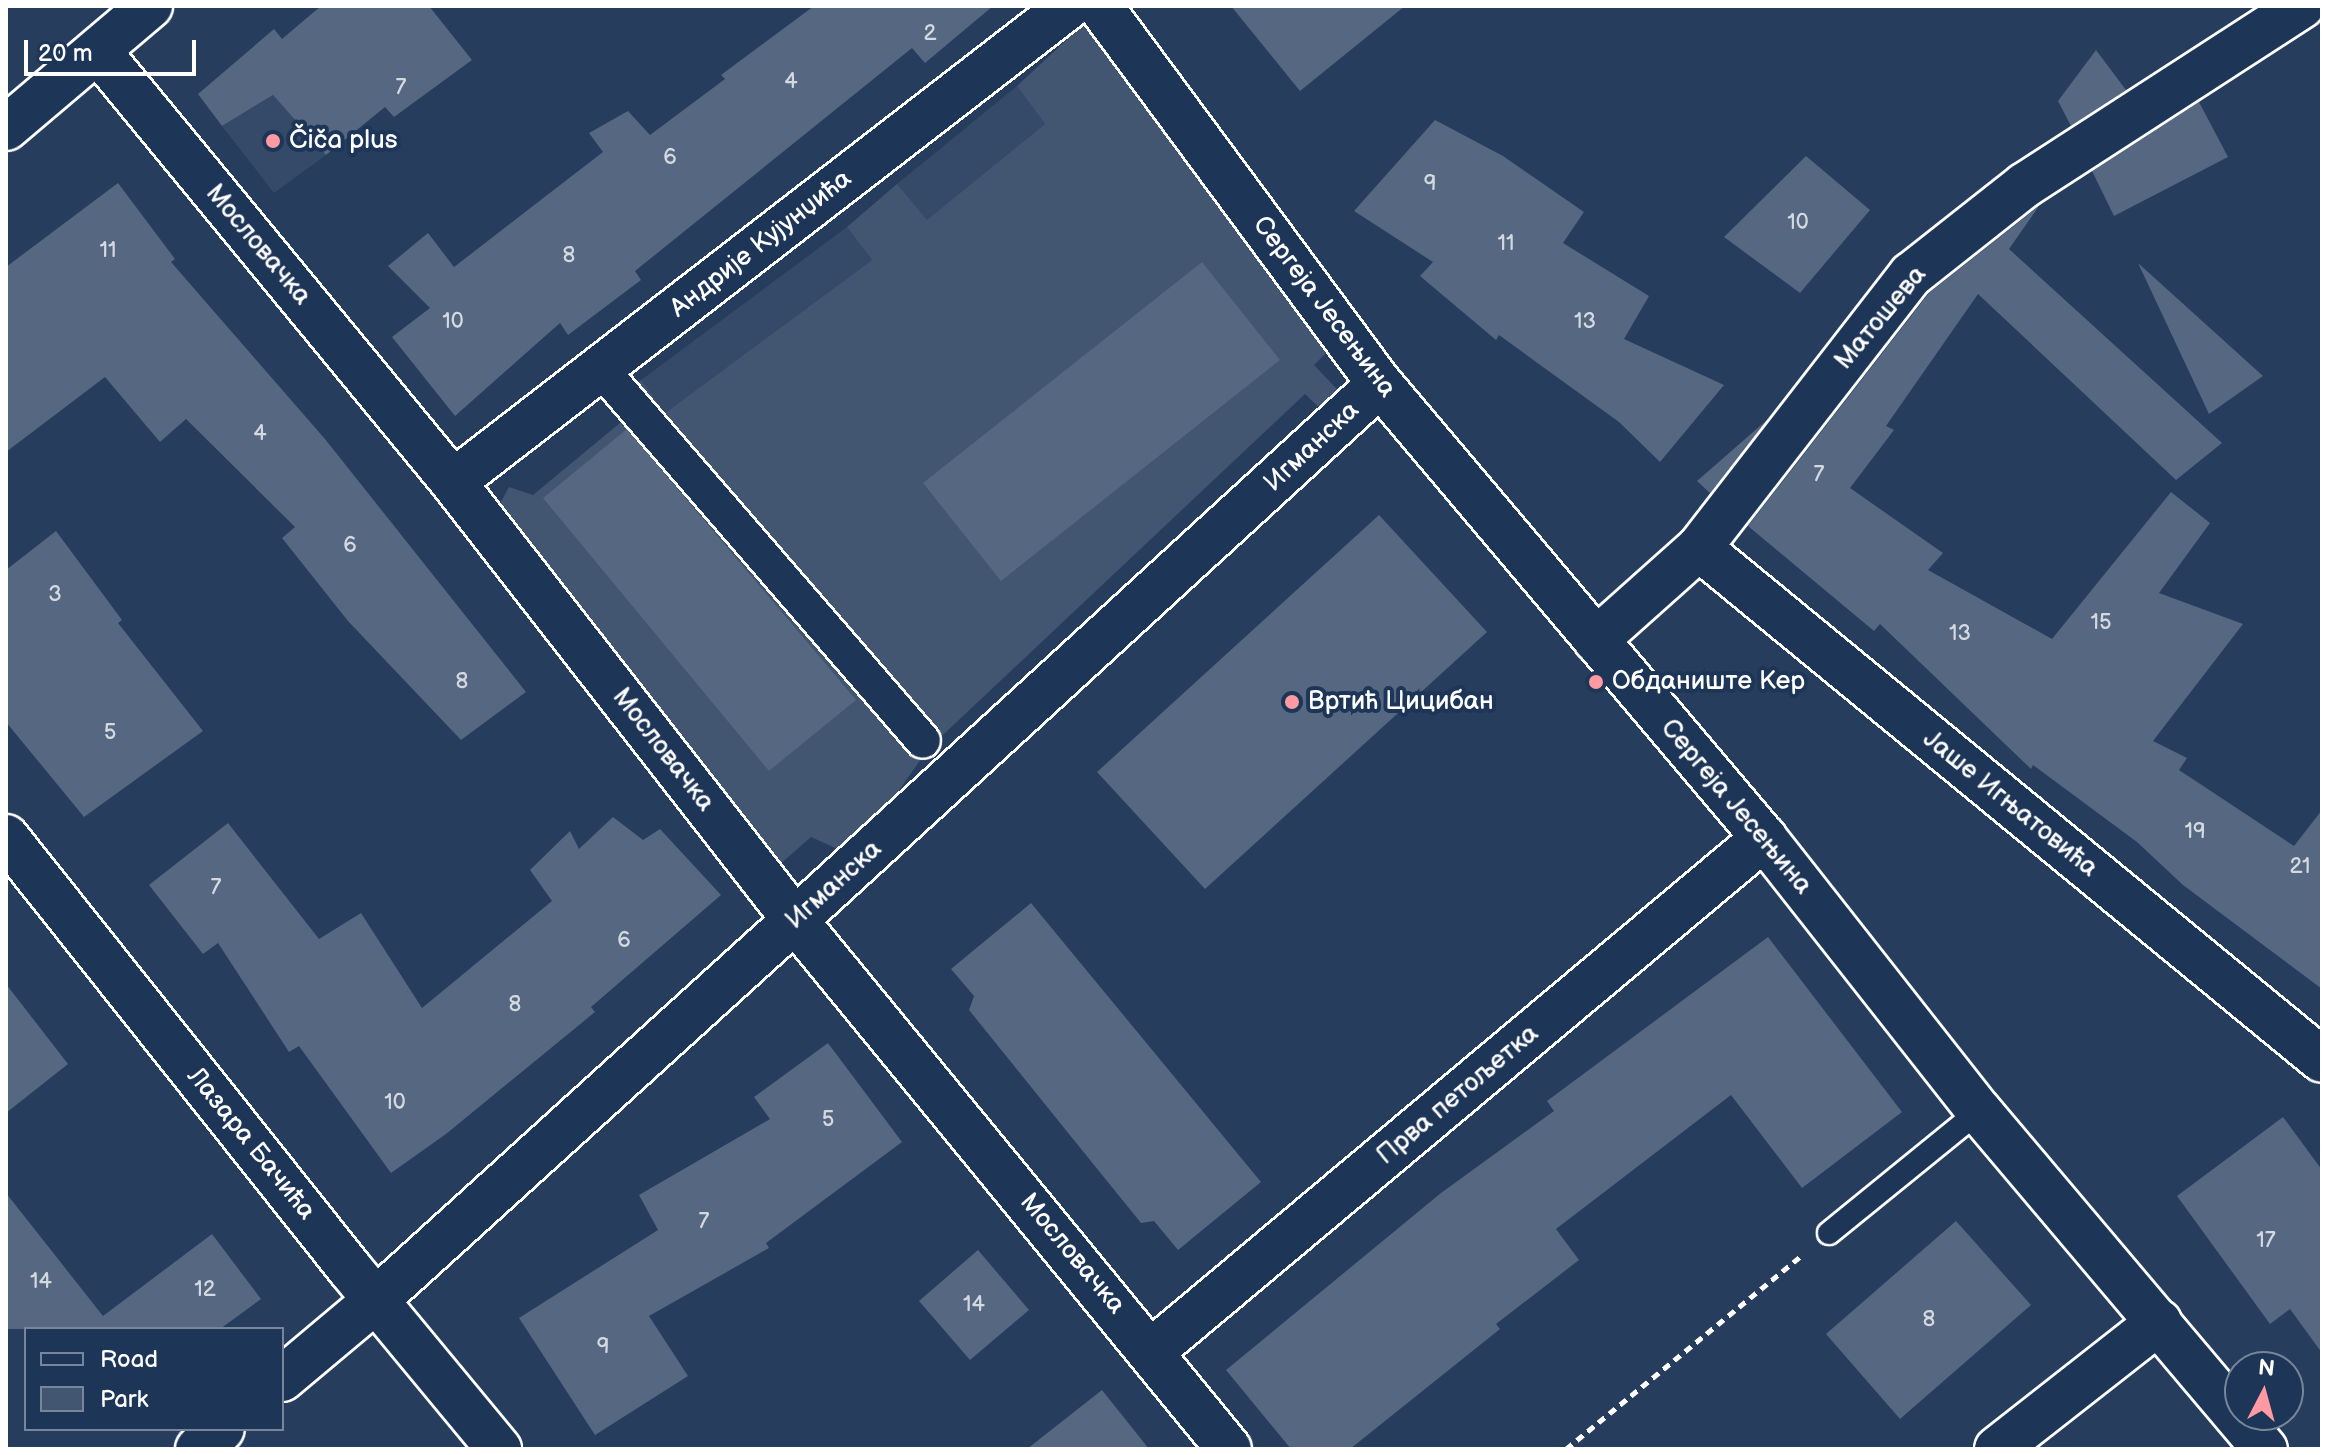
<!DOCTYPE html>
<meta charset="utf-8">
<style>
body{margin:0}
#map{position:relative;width:2328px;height:1455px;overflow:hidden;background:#263d5e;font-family:"Balsamiq Sans",sans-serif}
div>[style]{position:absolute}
.built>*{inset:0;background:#344a68}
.green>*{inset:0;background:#425672}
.building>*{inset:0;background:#556781}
.path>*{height:5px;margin-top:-2.5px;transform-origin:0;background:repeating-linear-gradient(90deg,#fff 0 8px,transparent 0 14px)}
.roads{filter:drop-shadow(2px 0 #fff) drop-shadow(-2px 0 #fff) drop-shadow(0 2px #fff) drop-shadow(0 -2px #fff)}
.service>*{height:22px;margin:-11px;padding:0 11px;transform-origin:11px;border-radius:11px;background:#1d3557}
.pedestrian>*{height:34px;margin:-17px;padding:0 17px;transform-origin:17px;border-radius:17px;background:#1d3557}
.minor>*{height:44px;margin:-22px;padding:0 22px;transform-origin:22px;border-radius:22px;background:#1d3557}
.dots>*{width:22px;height:22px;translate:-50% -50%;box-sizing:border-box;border:4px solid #1d3557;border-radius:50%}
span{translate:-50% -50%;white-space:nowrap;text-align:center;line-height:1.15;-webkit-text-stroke:8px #1d3557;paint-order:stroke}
.number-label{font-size:22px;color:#d4d9e0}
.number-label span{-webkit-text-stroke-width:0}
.poi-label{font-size:26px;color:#fff}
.left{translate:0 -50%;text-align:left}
.street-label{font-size:26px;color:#fff}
.frame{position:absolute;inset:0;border:8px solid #fff;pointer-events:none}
.legend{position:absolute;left:24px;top:1327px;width:260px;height:104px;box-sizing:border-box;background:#1d3557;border:2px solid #77869a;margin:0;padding:10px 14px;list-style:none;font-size:24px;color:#fff}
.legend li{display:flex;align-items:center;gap:16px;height:40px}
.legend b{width:40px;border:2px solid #77869a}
.north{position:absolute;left:2224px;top:1351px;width:80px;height:80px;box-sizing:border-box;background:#1d3557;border:2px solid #77869a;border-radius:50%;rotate:6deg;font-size:22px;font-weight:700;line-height:32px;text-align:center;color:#fff}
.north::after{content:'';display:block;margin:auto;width:28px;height:36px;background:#ff9aa2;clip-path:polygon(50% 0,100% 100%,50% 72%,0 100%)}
.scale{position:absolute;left:24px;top:40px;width:172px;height:36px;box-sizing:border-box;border:4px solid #fff;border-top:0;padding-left:10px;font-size:24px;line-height:28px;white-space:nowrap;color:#fff;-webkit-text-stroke:6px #1d3557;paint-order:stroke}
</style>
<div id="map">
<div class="built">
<div style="clip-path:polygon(1017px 86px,1045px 124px,927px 221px,897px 184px)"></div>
<div style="clip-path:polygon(273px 95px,326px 155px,274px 193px,222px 126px)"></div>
<div style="clip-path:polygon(847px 227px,872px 260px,665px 413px,641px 380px)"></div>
</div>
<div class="green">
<div style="clip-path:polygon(1091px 17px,1336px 343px,1314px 365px,1349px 402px,1330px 418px,1305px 394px,928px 749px,853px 856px,811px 837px,771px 872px,494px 515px,509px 487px,533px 495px,626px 418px,612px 403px,641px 380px,665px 413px,872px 260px,847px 227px,897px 184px,927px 220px,1045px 124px,1017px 86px)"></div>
</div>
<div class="building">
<div style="clip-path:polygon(321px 6px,429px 6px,472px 60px,394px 117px,385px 107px,326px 155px,273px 95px,222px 126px,198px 94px,274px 29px,282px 39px)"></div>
<div style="clip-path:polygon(814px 6px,993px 6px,925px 63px,912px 48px,635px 271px,641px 280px,568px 335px,560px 323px,455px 416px,392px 337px,430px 308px,388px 266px,428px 233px,454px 267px,603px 152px,589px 133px,628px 111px,650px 135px,725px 79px,721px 75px)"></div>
<div style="clip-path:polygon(1231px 6px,1405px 6px,1300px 91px)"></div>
<div style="clip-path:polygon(2096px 50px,2126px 90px,2071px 126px,2058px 101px)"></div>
<div style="clip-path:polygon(2199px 102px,2228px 157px,2114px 216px,2092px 171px)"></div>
<div style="clip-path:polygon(1435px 120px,1503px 156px,1584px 212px,1563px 243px,1649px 296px,1624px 339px,1724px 385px,1660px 462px,1619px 422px,1499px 335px,1496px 340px,1420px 276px,1433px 262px,1354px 211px)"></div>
<div style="clip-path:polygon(1806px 156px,1870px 210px,1800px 293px,1724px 237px)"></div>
<div style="clip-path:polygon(118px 183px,175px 259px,171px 262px,325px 439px,526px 692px,461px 740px,348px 621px,282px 538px,295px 527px,186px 419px,160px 442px,105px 377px,6px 452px,6px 267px)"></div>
<div style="clip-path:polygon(2039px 206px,2009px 249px,2222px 443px,2176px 480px,1978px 294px,1886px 426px,1894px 430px,1850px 488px,1943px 553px,1928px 570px,2052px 639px,2171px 492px,2210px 523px,2159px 593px,2243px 624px,2153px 741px,2187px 758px,2179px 770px,2294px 846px,2322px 810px,2322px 989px,2183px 885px,2137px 842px,2033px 765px,2031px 769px,1880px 624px,1874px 631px,1748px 526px,1929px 293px)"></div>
<div style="clip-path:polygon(1202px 262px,1280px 360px,1001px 581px,923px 483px)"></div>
<div style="clip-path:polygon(2138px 263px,2263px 376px,2209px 414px)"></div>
<div style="clip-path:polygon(1768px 419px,1710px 493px,1697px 481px)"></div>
<div style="clip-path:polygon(627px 429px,856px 700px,769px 771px,543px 498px)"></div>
<div style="clip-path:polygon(1379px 515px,1487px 632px,1205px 889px,1097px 772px)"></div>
<div style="clip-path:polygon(56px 531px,122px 620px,118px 623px,203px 731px,84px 817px,6px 722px,6px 570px)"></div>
<div style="clip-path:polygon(613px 817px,643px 840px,660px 829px,721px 895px,591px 1007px,595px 1012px,446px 1134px,391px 1173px,299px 1046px,289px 1052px,218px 943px,203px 954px,149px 885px,228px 823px,319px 939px,361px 913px,422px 1008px,552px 901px,530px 870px,570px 831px,579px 849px)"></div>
<div style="clip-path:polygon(1031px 903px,1261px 1182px,1178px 1250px,1154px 1221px,1141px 1223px,1073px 1139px,969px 1010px,974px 996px,951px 969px)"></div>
<div style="clip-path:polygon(1768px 937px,1902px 1112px,1802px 1188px,1731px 1095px,1556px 1229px,1579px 1260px,1496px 1324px,1500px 1329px,1350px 1449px,1291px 1449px,1226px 1370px,1441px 1193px,1554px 1111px,1547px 1101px)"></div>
<div style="clip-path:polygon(6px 984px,68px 1064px,6px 1113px)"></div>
<div style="clip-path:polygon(828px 1043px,902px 1142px,766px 1243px,769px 1248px,649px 1316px,688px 1376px,595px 1435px,519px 1318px,658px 1230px,639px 1195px,770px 1119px,754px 1097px)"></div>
<div style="clip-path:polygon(2283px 1117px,2322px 1170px,2322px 1353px,2290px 1309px,2270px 1324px,2177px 1196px)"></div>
<div style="clip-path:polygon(6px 1193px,103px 1316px,212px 1234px,261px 1299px,220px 1329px,6px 1329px)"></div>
<div style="clip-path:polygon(1956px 1221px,2031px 1305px,1900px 1419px,1826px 1334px)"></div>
<div style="clip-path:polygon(978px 1250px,1029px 1310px,970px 1360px,919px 1301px)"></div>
<div style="clip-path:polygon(1102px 1390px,1149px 1449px,1027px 1449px)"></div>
</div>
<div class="path">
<div style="left:1566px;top:1449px;width:303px;rotate:-39.4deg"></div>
</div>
<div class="roads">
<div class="service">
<div style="left:1829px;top:1233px;width:193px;rotate:-39.1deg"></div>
</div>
<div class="pedestrian">
<div style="left:600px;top:368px;width:493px;rotate:49.1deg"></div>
</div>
<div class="minor">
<div style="left:1100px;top:6px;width:470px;rotate:53.5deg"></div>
<div style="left:1380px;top:384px;width:595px;rotate:49.77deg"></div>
<div style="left:1764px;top:838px;width:347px;rotate:51.8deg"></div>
<div style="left:1979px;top:1111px;width:443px;rotate:49.8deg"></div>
<div style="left:98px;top:51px;width:558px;rotate:50.52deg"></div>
<div style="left:453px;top:482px;width:556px;rotate:52.02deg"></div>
<div style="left:795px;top:920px;width:684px;rotate:50.63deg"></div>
<div style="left:6px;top:128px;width:189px;rotate:-40.3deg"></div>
<div style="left:453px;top:482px;width:778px;rotate:-37.69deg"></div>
<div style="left:1699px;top:548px;width:806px;rotate:39.41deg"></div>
<div style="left:1596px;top:640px;width:138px;rotate:-41.8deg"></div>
<div style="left:1699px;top:548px;width:346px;rotate:-52.2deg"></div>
<div style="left:1911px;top:275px;width:145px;rotate:-38.3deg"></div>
<div style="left:2025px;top:185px;width:330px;rotate:-32.9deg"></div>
<div style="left:6px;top:837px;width:552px;rotate:51.47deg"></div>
<div style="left:350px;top:1269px;width:234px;rotate:50.4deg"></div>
<div style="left:1152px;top:1351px;width:799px;rotate:-39.97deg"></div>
<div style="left:282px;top:1379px;width:123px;rotate:-40deg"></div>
<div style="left:376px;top:1300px;width:566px;rotate:-42.21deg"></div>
<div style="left:795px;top:920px;width:793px;rotate:-42.5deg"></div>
<div style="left:198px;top:1449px;width:31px;rotate:-40deg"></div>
<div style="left:1997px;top:1449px;width:206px;rotate:-38.1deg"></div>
</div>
</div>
<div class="dots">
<div style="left:273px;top:141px;background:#ff9aa2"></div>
<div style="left:1596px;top:682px;background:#ff9aa2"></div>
<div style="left:1292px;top:702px;background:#ff9aa2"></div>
</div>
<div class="number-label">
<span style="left:930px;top:34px">2</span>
<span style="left:791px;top:82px">4</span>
<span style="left:401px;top:88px">7</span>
<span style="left:670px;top:158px">6</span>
<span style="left:1430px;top:184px">9</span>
<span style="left:1798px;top:223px">10</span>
<span style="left:1506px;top:244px">11</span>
<span style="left:108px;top:251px">11</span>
<span style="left:569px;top:256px">8</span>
<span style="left:453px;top:322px">10</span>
<span style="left:1585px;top:322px">13</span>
<span style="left:260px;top:434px">4</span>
<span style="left:1819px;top:475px">7</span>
<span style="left:350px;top:546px">6</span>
<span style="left:55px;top:595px">3</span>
<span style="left:2101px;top:623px">15</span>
<span style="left:1960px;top:634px">13</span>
<span style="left:462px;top:682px">8</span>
<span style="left:110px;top:733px">5</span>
<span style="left:2195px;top:832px">19</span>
<span style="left:2300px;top:867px">21</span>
<span style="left:216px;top:888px">7</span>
<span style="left:624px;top:941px">6</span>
<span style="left:515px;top:1005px">8</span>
<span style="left:395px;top:1103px">10</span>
<span style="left:828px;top:1120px">5</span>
<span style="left:704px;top:1222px">7</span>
<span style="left:2266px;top:1241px">17</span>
<span style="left:41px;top:1282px">14</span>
<span style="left:205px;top:1290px">12</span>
<span style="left:974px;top:1305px">14</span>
<span style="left:1929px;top:1320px">8</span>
<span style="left:603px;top:1347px">9</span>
</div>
<div class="poi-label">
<span class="left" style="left:289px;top:141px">Čiča plus</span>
<span class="left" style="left:1612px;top:682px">Обданиште Кер</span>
<span class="left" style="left:1308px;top:702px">Вртић Цицибан</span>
</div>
<div class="street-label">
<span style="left:761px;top:244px;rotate:-38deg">Андрије Кујунџића</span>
<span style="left:258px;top:245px;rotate:50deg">Мословачка</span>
<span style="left:1324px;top:307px;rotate:53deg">Сергеја Јесењина</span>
<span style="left:1881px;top:318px;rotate:-50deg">Матошева</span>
<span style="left:1312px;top:447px;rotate:-43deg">Игманска</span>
<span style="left:663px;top:750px;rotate:52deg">Мословачка</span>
<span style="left:2010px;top:804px;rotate:39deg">Јаше Игњатовића</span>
<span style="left:1736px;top:807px;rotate:50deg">Сергеја Јесењина</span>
<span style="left:834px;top:885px;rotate:-42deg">Игманска</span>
<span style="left:1458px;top:1095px;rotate:-40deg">Прва петољетка</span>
<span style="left:251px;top:1144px;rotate:51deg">Лазара Бачића</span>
<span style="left:1072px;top:1254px;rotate:50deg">Мословачка</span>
</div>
<div class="frame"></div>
<ul class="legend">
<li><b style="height:10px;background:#1d3557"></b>Road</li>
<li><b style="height:22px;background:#425672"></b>Park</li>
</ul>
<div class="north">N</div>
<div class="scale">20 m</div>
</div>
